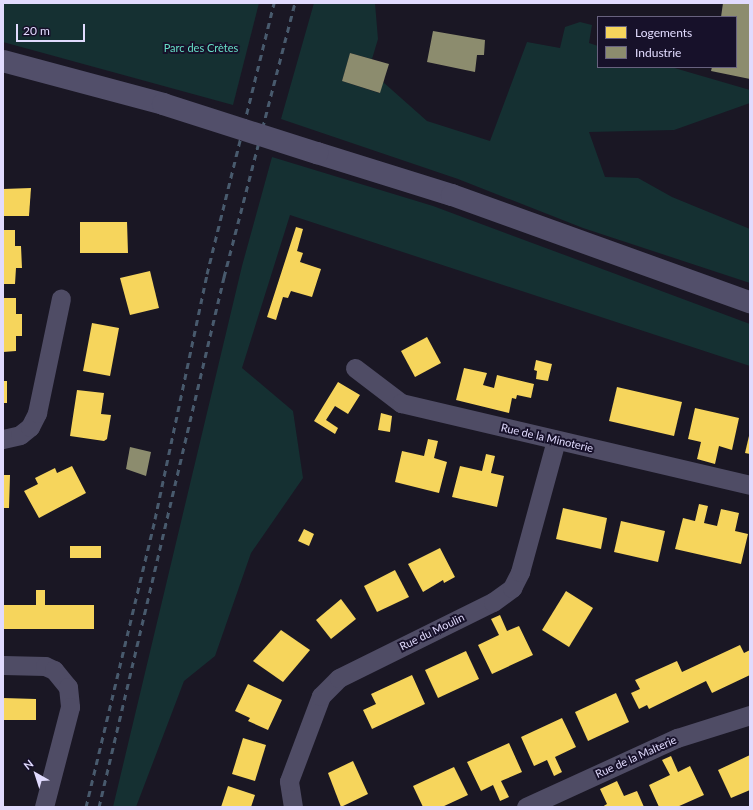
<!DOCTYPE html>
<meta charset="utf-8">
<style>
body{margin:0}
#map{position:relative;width:753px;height:810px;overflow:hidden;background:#1a1724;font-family:Lato,sans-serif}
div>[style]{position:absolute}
.green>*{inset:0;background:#153032}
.homes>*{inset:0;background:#f6d55c}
.industry>*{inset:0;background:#8c8c6e}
.street>*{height:19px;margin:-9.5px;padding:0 9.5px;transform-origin:9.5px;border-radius:9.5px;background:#4f4c65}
.secondary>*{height:22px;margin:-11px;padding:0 11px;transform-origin:11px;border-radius:11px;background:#524f6a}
.rail>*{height:3px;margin-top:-1.5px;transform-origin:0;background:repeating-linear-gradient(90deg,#485a6d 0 6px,transparent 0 11px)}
.secondary-bridge>*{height:22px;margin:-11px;padding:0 11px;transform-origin:11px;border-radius:11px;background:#524f6a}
span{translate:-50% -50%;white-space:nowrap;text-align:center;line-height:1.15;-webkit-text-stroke:4px #17112a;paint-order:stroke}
.park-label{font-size:11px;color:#67dfc7}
.street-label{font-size:11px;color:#e1dbfe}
.frame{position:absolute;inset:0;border:4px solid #e1dbfe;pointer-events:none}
.legend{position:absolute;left:597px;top:16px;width:140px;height:52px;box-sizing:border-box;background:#17112a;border:1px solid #68627f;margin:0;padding:5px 7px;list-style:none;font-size:12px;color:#e1dbfe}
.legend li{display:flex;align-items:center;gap:8px;height:20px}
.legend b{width:20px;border:1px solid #68627f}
.north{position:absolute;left:16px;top:754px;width:40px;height:40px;-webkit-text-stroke:3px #17112a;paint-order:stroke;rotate:321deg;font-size:11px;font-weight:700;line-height:16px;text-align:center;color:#e1dbfe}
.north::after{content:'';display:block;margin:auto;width:14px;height:18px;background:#e1dbfe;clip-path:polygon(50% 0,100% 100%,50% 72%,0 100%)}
.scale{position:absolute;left:16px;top:24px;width:69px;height:18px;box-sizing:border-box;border:2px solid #e1dbfe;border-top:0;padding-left:5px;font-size:12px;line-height:14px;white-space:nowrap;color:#e1dbfe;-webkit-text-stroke:3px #17112a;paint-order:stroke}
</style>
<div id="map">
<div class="green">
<div style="clip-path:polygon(3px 3px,259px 3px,233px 105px,3px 42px)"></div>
<div style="clip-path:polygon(314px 3px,375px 3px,378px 39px,372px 59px,350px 53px,342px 81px,379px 93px,383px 82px,427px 121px,490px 141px,527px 42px,560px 48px,565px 27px,580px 22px,592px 25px,589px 43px,598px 46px,598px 67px,671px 67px,750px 90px,750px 103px,674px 130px,589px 132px,605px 177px,638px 178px,672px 197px,750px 229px,750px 283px,583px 228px,458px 179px,281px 119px)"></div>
<div style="clip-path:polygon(272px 157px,433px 206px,750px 324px,750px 366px,290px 215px,242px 368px,293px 411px,303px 478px,251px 553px,215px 656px,184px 681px,136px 807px,113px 807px,242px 266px)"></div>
</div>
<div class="homes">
<div style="clip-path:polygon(31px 188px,29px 216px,3px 216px,3px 189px)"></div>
<div style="clip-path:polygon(80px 222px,127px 222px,128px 253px,80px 253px)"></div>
<div style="clip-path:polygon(296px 227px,303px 229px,297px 251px,303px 253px,300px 262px,321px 269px,312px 297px,291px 291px,288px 298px,283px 297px,276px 320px,267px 317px)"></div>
<div style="clip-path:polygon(3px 230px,15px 230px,15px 246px,21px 246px,22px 268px,16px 268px,15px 284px,3px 284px)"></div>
<div style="clip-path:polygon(150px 271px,159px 308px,130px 315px,120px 278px)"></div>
<div style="clip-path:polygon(3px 298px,16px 298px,16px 314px,22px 314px,22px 336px,16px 336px,16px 351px,3px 352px)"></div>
<div style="clip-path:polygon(92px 323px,119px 328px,110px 376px,83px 371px)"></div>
<div style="clip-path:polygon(427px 337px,441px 363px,415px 377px,401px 351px)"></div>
<div style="clip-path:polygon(536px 360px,552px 364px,548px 381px,536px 379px,537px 371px,534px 370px)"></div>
<div style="clip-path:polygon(464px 368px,487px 373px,483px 385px,494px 388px,497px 375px,534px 384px,531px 398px,517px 395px,516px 399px,512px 398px,509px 413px,456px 400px)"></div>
<div style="clip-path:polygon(3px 381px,7px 381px,7px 403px,3px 403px)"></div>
<div style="clip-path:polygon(338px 382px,360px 395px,348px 414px,335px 406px,326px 420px,338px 428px,335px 434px,314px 421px)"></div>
<div style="clip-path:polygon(617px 387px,682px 402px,674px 436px,609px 421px)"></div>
<div style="clip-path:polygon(77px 390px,104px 393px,101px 414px,111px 415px,107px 439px,104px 441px,70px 436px)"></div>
<div style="clip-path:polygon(695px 408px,739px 418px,732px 450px,719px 446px,715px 464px,697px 459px,701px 442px,688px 439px)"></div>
<div style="clip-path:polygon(381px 413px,392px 416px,390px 432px,378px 430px)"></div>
<div style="clip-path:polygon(749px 436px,750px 436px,750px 454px,745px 453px)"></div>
<div style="clip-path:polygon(428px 439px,438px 441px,434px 458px,447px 462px,439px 493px,395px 482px,402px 451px,424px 456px)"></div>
<div style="clip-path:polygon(486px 454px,495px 456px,491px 473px,504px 476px,497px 507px,452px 497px,460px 466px,482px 471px)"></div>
<div style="clip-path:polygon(72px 466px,86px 493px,39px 518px,24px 491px,38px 484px,35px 478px,55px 468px,57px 473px)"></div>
<div style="clip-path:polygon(3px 475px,10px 475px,9px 508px,3px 508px)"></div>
<div style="clip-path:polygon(699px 504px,708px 506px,704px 523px,717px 526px,721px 509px,739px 513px,735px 531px,748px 534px,741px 564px,675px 549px,683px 518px,695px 521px)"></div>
<div style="clip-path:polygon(563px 508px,607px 518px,601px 549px,556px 539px)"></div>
<div style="clip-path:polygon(621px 521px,665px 531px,658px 562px,614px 552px)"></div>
<div style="clip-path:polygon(304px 529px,314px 534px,309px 546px,298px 541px)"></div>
<div style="clip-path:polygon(70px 546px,101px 546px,101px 558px,70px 558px)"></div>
<div style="clip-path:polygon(440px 548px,455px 577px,444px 583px,443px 580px,423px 592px,408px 564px)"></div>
<div style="clip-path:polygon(395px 570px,409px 597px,377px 612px,364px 586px)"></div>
<div style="clip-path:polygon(36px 590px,45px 590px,45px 605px,94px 605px,94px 629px,3px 629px,3px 605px,36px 605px)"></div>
<div style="clip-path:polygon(566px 591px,593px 608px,569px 647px,542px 630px)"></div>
<div style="clip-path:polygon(341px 599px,356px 619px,331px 639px,316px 620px)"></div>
<div style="clip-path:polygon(500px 615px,507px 631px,519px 626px,533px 655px,492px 674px,478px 645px,499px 635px,491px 619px)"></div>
<div style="clip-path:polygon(281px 630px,310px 650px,283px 682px,253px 661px)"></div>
<div style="clip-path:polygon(740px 645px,744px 653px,750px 650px,750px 675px,712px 693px,706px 681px,649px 709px,647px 705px,639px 709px,631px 693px,640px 689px,635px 680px,677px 661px,682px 672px)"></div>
<div style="clip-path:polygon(466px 651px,479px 679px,438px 698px,425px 670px)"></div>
<div style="clip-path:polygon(412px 675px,425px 704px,372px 729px,363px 710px,376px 704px,371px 694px)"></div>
<div style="clip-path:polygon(248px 684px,282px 700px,268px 730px,248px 721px,250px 718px,235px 711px)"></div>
<div style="clip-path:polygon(616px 693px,629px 722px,588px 741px,575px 712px)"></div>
<div style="clip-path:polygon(3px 698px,36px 699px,36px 720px,3px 720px)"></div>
<div style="clip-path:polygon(562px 718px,576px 747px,555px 757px,562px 772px,554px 776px,547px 760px,534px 766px,521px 737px)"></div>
<div style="clip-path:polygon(243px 738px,266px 745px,255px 781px,232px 774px)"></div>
<div style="clip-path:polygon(509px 743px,522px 772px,501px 781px,509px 797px,500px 801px,493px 785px,481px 791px,467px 762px)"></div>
<div style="clip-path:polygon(750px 755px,750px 790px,731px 798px,718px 770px)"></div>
<div style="clip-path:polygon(671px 756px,678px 772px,690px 766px,704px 795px,677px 807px,659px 807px,649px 785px,670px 775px,662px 760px)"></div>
<div style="clip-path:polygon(353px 761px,368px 794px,341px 807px,328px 773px)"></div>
<div style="clip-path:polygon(454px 767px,468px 795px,442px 807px,423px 807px,413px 786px)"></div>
<div style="clip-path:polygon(617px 781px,624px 796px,637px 791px,644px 807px,602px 807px,607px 804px,600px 789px)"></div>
<div style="clip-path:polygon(228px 786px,255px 795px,251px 807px,221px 807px)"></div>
</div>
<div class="industry">
<div style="clip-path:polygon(723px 3px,750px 3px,750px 79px,711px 71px,712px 67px,736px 67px,736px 17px,721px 17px)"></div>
<div style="clip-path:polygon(433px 31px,485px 40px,484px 55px,477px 55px,475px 72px,427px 62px)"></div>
<div style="clip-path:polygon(350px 53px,389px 64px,380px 93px,342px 81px)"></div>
<div style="clip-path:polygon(130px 447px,151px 452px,146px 476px,126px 469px)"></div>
</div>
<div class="street">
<div style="left:355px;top:368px;width:58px;rotate:37.3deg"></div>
<div style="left:401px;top:403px;width:359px;rotate:13.2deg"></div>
<div style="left:3px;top:439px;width:17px;rotate:-13deg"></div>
<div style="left:20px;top:435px;width:13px;rotate:-39deg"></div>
<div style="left:30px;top:427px;width:16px;rotate:-63deg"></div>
<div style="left:37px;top:413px;width:117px;rotate:-78.2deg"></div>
<div style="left:3px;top:665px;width:42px;rotate:1.4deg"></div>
<div style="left:45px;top:666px;width:10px;rotate:24deg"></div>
<div style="left:54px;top:670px;width:22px;rotate:51deg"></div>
<div style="left:68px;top:687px;width:20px;rotate:84deg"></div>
<div style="left:70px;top:707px;width:103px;rotate:104.6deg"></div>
<div style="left:293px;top:807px;width:26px;rotate:-99deg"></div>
<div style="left:289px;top:781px;width:91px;rotate:-69.4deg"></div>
<div style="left:321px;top:696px;width:25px;rotate:-45deg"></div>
<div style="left:339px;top:678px;width:172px;rotate:-26.3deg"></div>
<div style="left:493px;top:602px;width:24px;rotate:-36deg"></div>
<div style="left:512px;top:588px;width:18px;rotate:-63deg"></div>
<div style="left:520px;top:572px;width:137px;rotate:-74.7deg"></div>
<div style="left:526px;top:807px;width:166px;rotate:-24.6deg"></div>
<div style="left:677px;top:738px;width:77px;rotate:-17.5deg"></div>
</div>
<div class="secondary">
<div style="left:3px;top:61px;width:166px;rotate:15deg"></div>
<div style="left:317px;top:153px;width:141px;rotate:17.3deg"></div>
<div style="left:452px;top:195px;width:317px;rotate:19.8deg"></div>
</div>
<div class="rail">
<div style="left:86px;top:807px;width:296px;rotate:-76.5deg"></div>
<div style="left:155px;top:519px;width:250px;rotate:-78deg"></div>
<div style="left:207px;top:274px;width:279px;rotate:-76.1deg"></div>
<div style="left:99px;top:807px;width:545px;rotate:-76.73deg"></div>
<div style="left:224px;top:277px;width:283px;rotate:-75.5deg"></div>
</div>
<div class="secondary-bridge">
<div style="left:163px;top:104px;width:162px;rotate:17.7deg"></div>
</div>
<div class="park-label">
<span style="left:201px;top:48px">Parc des Crètes</span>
</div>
<div class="street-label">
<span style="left:547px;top:438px;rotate:13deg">Rue de la Minoterie</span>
<span style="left:432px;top:632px;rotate:-26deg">Rue du Moulin</span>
<span style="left:636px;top:757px;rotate:-24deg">Rue de la Malterie</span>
</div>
<div class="frame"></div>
<ul class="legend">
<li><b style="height:11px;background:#f6d55c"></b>Logements</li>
<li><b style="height:11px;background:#8c8c6e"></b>Industrie</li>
</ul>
<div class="north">N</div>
<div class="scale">20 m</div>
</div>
